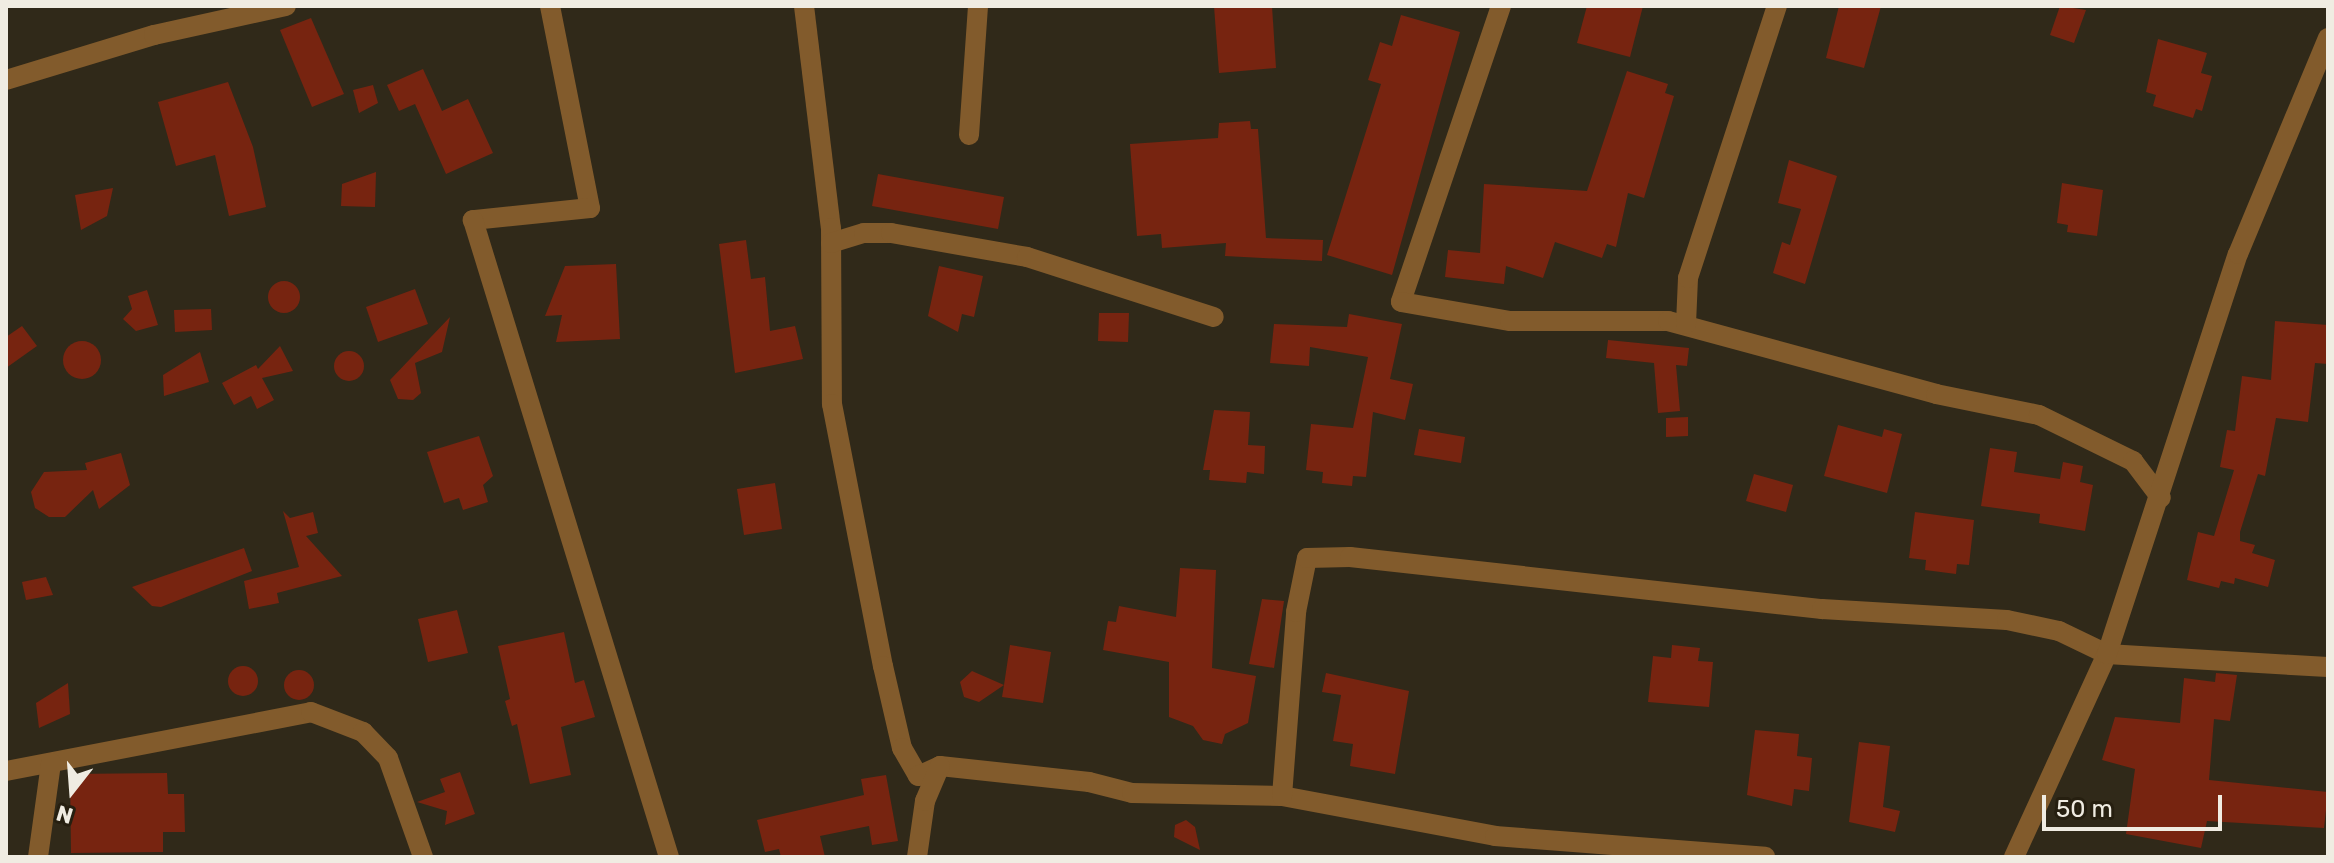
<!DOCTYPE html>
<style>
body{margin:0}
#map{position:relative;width:2334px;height:863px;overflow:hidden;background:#302919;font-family:Rubik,sans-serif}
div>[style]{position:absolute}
.building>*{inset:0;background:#772410}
.round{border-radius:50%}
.minor>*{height:20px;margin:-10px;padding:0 10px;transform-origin:10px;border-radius:10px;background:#825b2c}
span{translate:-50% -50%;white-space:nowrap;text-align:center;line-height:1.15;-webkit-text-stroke:6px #261f10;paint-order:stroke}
.frame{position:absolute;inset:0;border:8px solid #f0ece2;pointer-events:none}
.north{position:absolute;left:32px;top:751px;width:80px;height:80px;-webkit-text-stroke:6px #261f10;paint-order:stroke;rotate:197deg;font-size:22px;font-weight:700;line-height:32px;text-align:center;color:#f0ece2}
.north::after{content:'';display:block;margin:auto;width:28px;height:36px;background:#f0ece2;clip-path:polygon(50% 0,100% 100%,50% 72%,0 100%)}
.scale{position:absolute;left:2042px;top:795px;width:180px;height:36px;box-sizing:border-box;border:4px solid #f0ece2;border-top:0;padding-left:10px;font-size:24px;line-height:28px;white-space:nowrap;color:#f0ece2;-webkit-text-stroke:6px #261f10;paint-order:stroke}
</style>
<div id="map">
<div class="building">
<div style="clip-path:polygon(1214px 6px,1272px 6px,1276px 68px,1219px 73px)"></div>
<div style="clip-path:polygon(1587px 6px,1643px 6px,1630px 57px,1577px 43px)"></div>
<div style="clip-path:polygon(1839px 6px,1881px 6px,1864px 68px,1826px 58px)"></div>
<div style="clip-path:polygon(2060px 6px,2086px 10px,2074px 43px,2050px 35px)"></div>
<div style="clip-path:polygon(1401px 15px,1460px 32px,1392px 275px,1327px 255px,1381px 84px,1368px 80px,1380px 42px,1392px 46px)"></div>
<div style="clip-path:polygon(311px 18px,344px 94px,312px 107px,280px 30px)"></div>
<div style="clip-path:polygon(2158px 39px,2207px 53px,2201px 73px,2212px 76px,2202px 111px,2196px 109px,2193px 118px,2153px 106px,2156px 95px,2146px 92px)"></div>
<div style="clip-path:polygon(423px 69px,442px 111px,468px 99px,493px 153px,446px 174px,415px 104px,399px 111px,387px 85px)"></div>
<div style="clip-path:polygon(1627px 71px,1668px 84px,1665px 93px,1674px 96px,1644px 198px,1628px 193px,1616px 247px,1607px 244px,1602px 258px,1555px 242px,1543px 278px,1506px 266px,1504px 284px,1445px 277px,1448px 250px,1480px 253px,1484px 184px,1587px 191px)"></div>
<div style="clip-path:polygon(228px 82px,253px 147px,266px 207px,229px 216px,215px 155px,176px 166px,158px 102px)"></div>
<div style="clip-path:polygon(373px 85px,378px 103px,359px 113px,353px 90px)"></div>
<div style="clip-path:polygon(1250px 121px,1251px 129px,1258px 129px,1266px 238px,1323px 240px,1322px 261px,1225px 256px,1226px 243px,1162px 248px,1161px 234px,1137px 236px,1130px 144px,1218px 138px,1219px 123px)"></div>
<div style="clip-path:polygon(1789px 160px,1837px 176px,1805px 284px,1773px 273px,1782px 242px,1790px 245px,1801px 209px,1778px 203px)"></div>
<div style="clip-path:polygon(376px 172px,375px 207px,341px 206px,342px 184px)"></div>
<div style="clip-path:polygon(878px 174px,1004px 197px,998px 229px,872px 206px)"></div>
<div style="clip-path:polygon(2062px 183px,2103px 190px,2097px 236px,2067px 232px,2068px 225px,2057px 223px)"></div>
<div style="clip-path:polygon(113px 188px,107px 216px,81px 230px,75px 195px)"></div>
<div style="clip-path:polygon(746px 240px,751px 279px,765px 277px,770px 331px,795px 326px,803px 359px,735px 373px,719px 244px)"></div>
<div style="clip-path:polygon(616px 264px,620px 339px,556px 342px,562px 315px,545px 316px,565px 266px)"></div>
<div style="clip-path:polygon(939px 266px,983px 276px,974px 317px,962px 314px,958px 332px,928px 316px)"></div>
<div class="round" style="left:268px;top:281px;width:32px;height:32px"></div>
<div style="clip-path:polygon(415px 289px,428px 324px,378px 342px,366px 307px)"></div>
<div style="clip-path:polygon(147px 290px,158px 325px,136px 331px,123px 319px,132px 309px,128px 296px)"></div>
<div style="clip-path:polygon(211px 309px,212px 330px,175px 332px,174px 310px)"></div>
<div style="clip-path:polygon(1099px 313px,1129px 313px,1128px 342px,1098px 341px)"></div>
<div style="clip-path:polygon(1349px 314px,1402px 324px,1390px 379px,1413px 384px,1405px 420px,1373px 412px,1366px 477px,1353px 476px,1352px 486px,1322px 483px,1323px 472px,1306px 470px,1311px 424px,1353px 428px,1368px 357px,1310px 347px,1309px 366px,1270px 363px,1274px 324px,1347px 327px)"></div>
<div style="clip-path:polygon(450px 317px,442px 352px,415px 363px,421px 393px,413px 400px,398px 399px,390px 380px)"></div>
<div style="clip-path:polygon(2275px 321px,2328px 325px,2328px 364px,2315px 363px,2308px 422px,2276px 418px,2265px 476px,2258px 474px,2240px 532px,2240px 541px,2255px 545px,2252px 553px,2275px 560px,2268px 587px,2235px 578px,2234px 584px,2221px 581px,2219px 588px,2187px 580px,2198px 532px,2214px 536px,2234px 470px,2220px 467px,2227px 430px,2235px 431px,2242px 376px,2271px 380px)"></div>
<div style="clip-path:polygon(22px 326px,37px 346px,6px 368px,6px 337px)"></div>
<div style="clip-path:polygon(1608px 340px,1689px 348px,1687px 366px,1676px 365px,1680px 411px,1658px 413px,1654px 363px,1606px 358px)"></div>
<div class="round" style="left:63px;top:341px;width:38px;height:38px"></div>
<div style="clip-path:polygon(280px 346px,293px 371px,262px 378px,274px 400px,257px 409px,251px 396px,234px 405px,222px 383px,256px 365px,258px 369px)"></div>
<div class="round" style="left:334px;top:351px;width:30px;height:30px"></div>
<div style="clip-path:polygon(200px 352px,209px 382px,164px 396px,163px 375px)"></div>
<div style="clip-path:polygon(1214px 410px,1250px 412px,1248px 445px,1265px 446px,1264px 474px,1247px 472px,1246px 483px,1209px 480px,1210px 470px,1203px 470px)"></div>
<div style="clip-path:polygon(1688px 417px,1688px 436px,1666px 437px,1666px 418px)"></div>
<div style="clip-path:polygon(1838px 425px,1882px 437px,1884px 429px,1902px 434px,1887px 493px,1824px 476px)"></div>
<div style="clip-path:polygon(1419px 429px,1465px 437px,1461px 463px,1414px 455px)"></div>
<div style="clip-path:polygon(479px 436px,493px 476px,483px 485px,488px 502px,463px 510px,459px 498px,444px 503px,427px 452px)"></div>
<div style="clip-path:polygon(1990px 448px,2017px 452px,2014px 472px,2060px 479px,2063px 462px,2083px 466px,2080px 482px,2093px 485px,2085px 531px,2039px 523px,2040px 514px,1981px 506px)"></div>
<div style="clip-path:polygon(121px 453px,130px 485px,99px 509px,93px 490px,65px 517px,49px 517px,35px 508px,31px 492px,44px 472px,87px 470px,85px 463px)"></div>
<div style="clip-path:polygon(1754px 474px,1793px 485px,1786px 512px,1746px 501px)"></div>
<div style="clip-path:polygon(775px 483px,782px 529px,744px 535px,737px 489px)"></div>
<div style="clip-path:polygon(283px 511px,290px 518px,313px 512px,318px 533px,306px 536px,342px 576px,277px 593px,279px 603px,249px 609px,244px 581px,299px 567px)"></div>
<div style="clip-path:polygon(1915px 512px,1974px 520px,1969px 565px,1957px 564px,1956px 574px,1925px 570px,1926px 560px,1909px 558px)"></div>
<div style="clip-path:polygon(244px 548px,252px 571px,161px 607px,152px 606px,132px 587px)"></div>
<div style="clip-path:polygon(1180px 568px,1216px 570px,1212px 668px,1256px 676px,1248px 723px,1225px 734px,1222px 744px,1203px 740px,1193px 726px,1169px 717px,1169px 662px,1103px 650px,1108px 621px,1116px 622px,1119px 606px,1176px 617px)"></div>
<div style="clip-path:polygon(46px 577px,53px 595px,26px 600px,22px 582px)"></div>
<div style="clip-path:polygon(1262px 599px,1284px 601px,1274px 668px,1249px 664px)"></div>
<div style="clip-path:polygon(457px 610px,468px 653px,428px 662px,418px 619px)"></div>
<div style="clip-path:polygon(564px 632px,575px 683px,584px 680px,595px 717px,561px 727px,571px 775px,530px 784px,517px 724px,512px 726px,505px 701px,510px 699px,498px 646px)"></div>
<div style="clip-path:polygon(1010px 645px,1051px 652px,1043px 703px,1002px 697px,1004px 685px,979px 702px,964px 697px,960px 682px,972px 671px,1004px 685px)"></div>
<div style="clip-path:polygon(1672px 645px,1700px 648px,1698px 661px,1713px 662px,1709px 707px,1648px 702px,1653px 656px,1671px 658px)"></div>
<div class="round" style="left:228px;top:666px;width:30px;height:30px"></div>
<div class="round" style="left:284px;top:670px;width:30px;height:30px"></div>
<div style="clip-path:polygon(1326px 673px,1409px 691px,1395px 774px,1350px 766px,1353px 744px,1333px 741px,1341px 695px,1322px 692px)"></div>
<div style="clip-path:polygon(2216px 673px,2237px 675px,2230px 721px,2214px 719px,2209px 780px,2328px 792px,2324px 828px,2207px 821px,2201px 848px,2126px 834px,2135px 769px,2102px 760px,2115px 717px,2180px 723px,2184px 678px,2215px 682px)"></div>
<div style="clip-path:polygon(68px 683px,70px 714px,39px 728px,36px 703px)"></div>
<div style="clip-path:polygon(1755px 730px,1799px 734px,1797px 756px,1812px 758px,1809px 791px,1794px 789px,1792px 806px,1747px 795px)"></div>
<div style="clip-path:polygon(1859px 742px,1890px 746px,1883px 807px,1900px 811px,1895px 832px,1849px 822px)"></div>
<div style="clip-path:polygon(460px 772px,475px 814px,445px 825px,447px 811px,417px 802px,445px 792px,440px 779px)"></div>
<div style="clip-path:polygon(167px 773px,168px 794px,184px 794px,185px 832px,163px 832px,163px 852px,71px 853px,70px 774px)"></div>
<div style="clip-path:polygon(886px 775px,898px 841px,872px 845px,869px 826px,820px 836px,825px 857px,781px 857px,779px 849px,765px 852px,757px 820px,864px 795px,861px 779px)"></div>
<div style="clip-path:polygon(1186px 820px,1195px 827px,1200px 850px,1174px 837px,1175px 825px)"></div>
</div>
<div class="minor">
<div style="left:550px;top:6px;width:206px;rotate:78.8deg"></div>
<div style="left:590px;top:208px;width:118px;rotate:174.1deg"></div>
<div style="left:473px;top:220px;width:666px;rotate:72.9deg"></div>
<div style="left:804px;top:6px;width:224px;rotate:83.1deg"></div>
<div style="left:831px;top:228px;width:176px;rotate:89.7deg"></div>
<div style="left:832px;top:404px;width:267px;rotate:79deg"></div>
<div style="left:883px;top:666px;width:84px;rotate:77deg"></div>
<div style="left:902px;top:748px;width:32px;rotate:60deg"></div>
<div style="left:918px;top:776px;width:24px;rotate:-24deg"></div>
<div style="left:940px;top:766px;width:150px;rotate:6.1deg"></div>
<div style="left:1089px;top:782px;width:44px;rotate:14.3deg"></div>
<div style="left:1132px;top:793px;width:150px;rotate:1.1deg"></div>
<div style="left:1282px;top:796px;width:217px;rotate:10.6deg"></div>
<div style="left:1495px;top:836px;width:271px;rotate:4.4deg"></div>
<div style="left:1501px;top:6px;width:312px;rotate:108.7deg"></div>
<div style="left:1401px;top:302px;width:111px;rotate:9.9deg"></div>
<div style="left:1510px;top:321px;width:158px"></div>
<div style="left:1668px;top:321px;width:278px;rotate:15.2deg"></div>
<div style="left:1936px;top:394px;width:105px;rotate:11.5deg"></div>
<div style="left:2039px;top:415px;width:105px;rotate:26.1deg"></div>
<div style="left:2133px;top:461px;width:46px;rotate:52.9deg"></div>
<div style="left:6px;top:80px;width:155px;rotate:-16.9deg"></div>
<div style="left:154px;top:35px;width:135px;rotate:-12.4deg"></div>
<div style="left:969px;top:135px;width:129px;rotate:-86deg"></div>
<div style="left:831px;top:243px;width:34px;rotate:-17deg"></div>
<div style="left:864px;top:233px;width:27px"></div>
<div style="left:891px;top:233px;width:138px;rotate:10deg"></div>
<div style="left:1027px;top:257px;width:196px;rotate:17.8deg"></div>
<div style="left:1686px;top:324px;width:46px;rotate:-87.5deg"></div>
<div style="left:1688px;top:278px;width:286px;rotate:-71.9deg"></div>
<div style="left:6px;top:771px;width:311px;rotate:-10.9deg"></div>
<div style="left:311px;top:712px;width:56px;rotate:21deg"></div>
<div style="left:363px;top:732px;width:36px;rotate:46deg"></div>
<div style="left:388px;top:758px;width:105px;rotate:70.5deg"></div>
<div style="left:1282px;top:796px;width:185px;rotate:-85.6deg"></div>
<div style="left:1296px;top:612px;width:55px;rotate:-78.5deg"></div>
<div style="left:1307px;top:558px;width:43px;rotate:-1.3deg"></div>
<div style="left:1350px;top:557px;width:475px;rotate:6.3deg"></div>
<div style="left:1822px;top:609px;width:185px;rotate:3.4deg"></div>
<div style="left:2007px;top:620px;width:53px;rotate:11.9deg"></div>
<div style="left:2059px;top:631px;width:53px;rotate:25.6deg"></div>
<div style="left:2107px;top:654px;width:221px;rotate:3.4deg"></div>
<div style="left:38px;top:857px;width:95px;rotate:-82.1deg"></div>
<div style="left:917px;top:857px;width:57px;rotate:-81.9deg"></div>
<div style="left:925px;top:801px;width:38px;rotate:-67deg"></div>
<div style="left:2014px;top:857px;width:223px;rotate:-65.4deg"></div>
<div style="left:2107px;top:654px;width:421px;rotate:-71.9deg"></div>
<div style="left:2238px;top:254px;width:234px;rotate:-67.4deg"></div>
</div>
<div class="frame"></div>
<div class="north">N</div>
<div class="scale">50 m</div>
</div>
